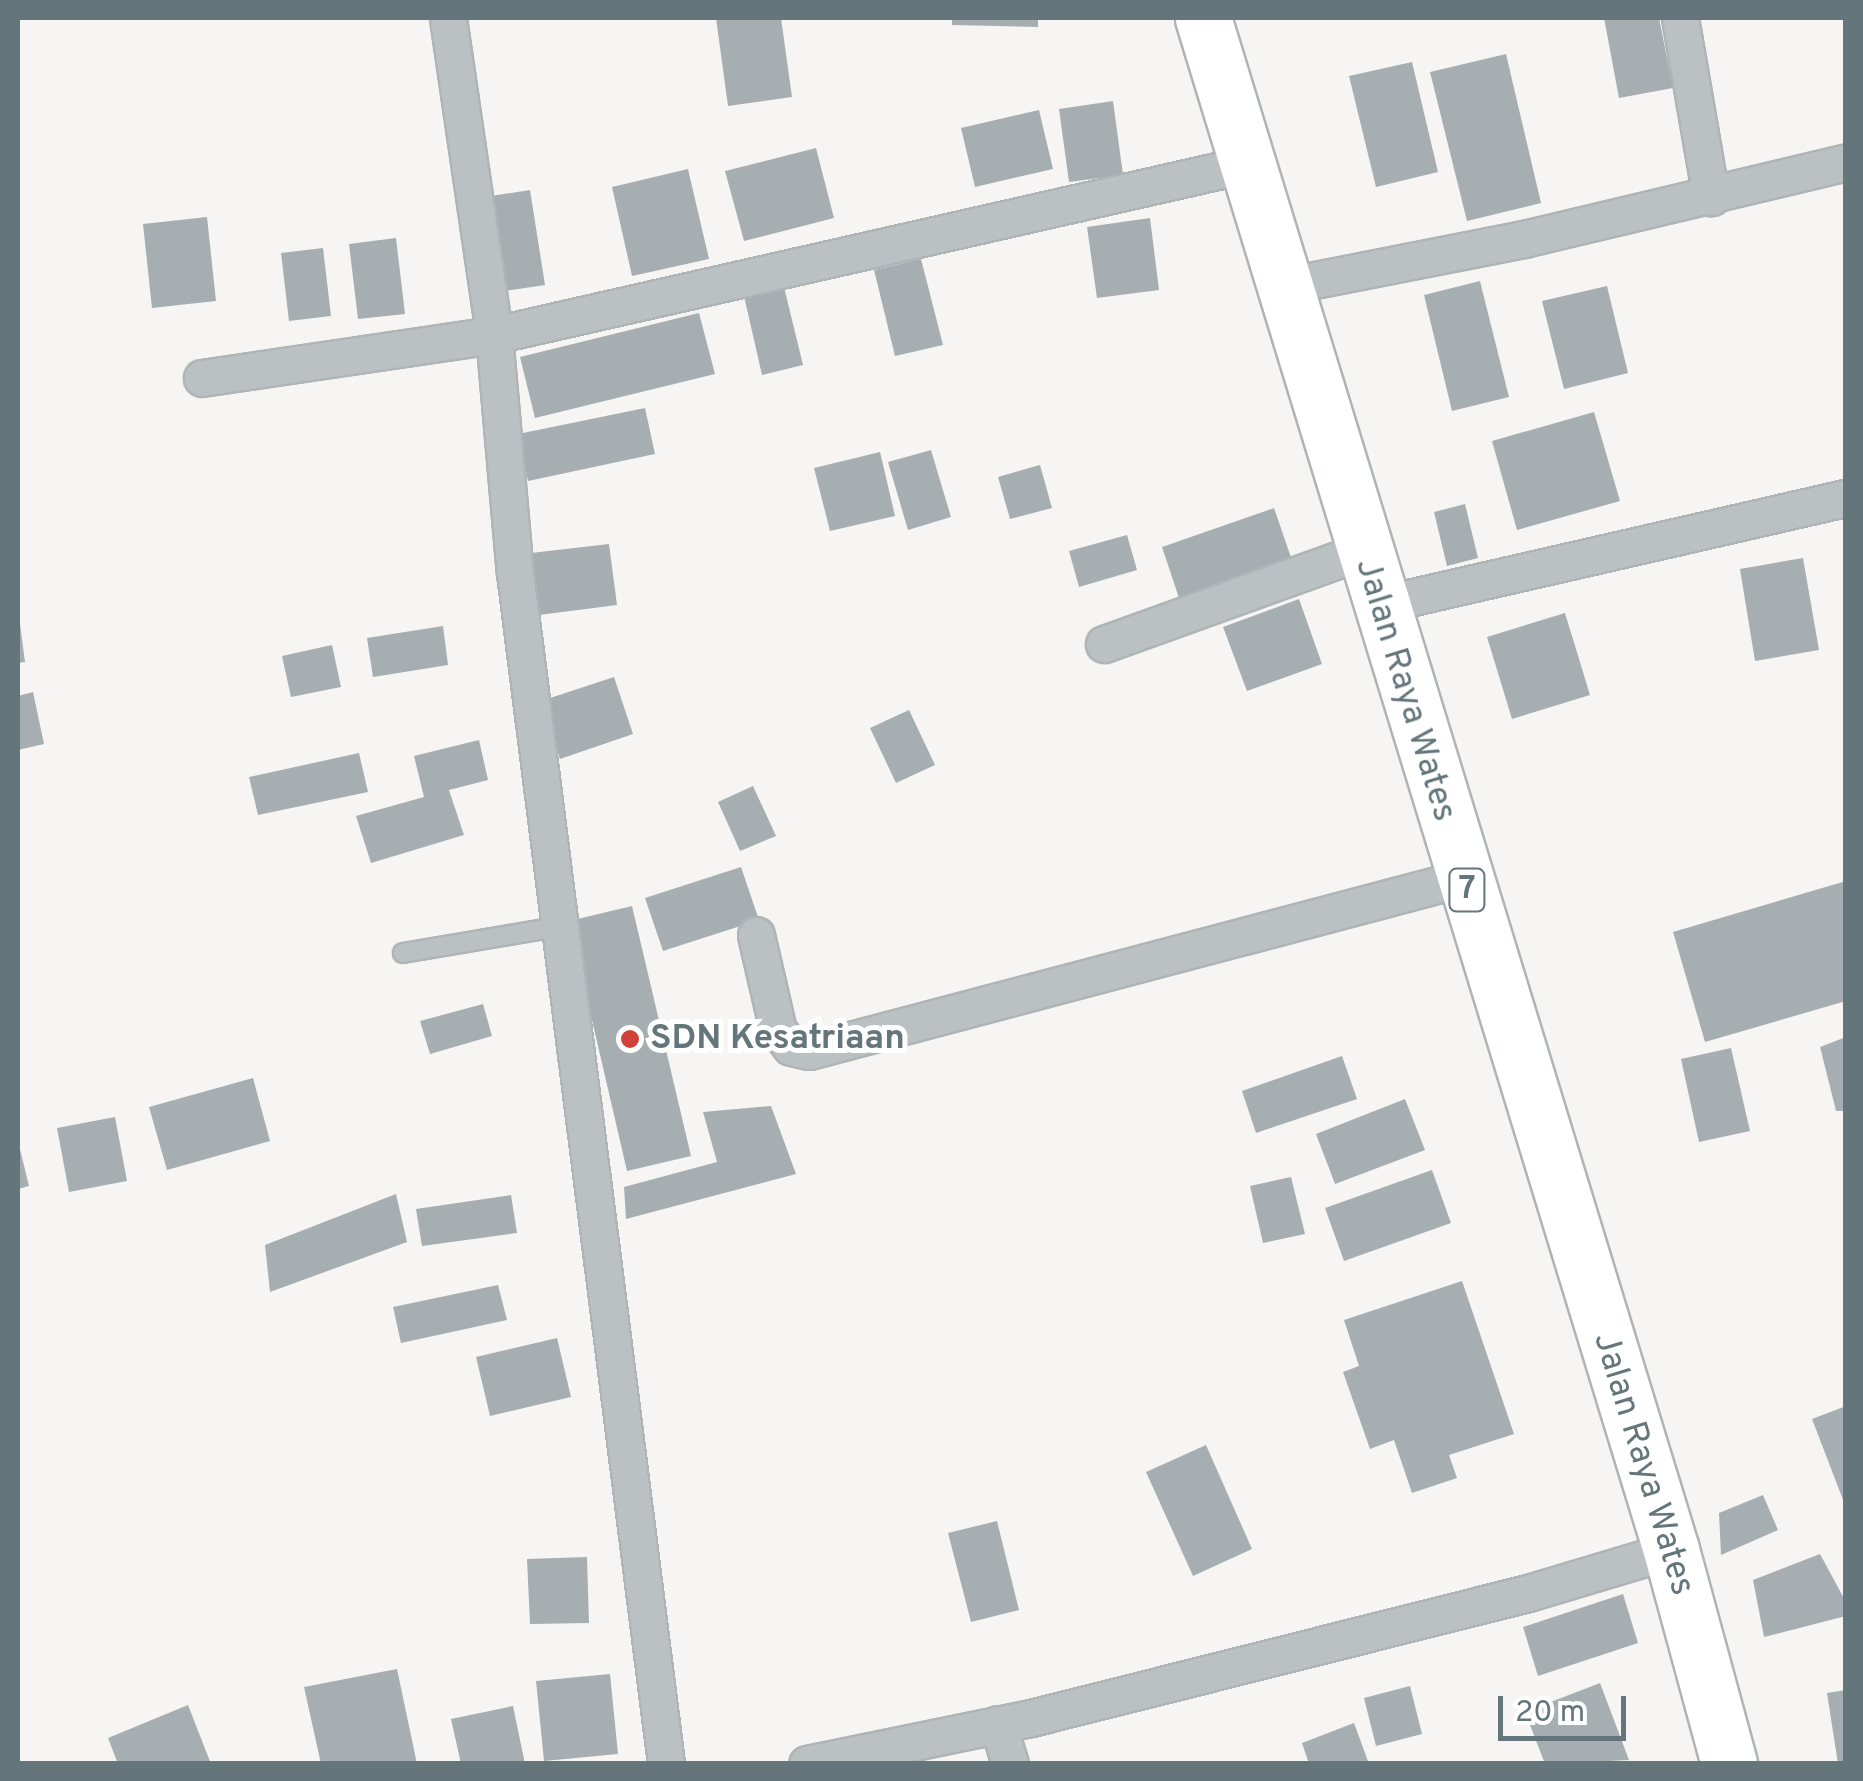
<!DOCTYPE html>
<style>
body{margin:0}
#map{position:relative;width:1863px;height:1781px;overflow:hidden;background:#f6f5f3;font-family:Overpass,sans-serif}
div>[style]{position:absolute}
.building>*{inset:0;background:#a6aeb2}
.roads{filter:drop-shadow(2px 0 #afb4b6) drop-shadow(-2px 0 #afb4b6) drop-shadow(0 2px #afb4b6) drop-shadow(0 -2px #afb4b6)}
.lane>*{height:18px;margin:-9px;padding:0 9px;transform-origin:9px;border-radius:9px;background:#bbc1c3}
.street>*{height:35px;margin:-17.5px;padding:0 17.5px;transform-origin:17.5px;border-radius:17.5px;background:#bbc1c3}
.highway>*{height:55px;margin:-27.5px;padding:0 27.5px;transform-origin:27.5px;border-radius:27.5px;background:#fff}
.dots>*{width:28px;height:28px;translate:-50% -50%;box-sizing:border-box;border:5px solid #fff;border-radius:50%}
span{translate:-50% -50%;white-space:nowrap;text-align:center;line-height:1.15;-webkit-text-stroke:10px #fff;paint-order:stroke}
.shield-label span{padding:2px 8px;background:#fff;border:2px solid;border-radius:8px;-webkit-text-stroke-width:0}
.shield-label{font-size:32px;color:#64757b;font-weight:700}
.street-label{font-size:35px;color:#64757b}
.poi-label{font-size:35px;color:#64757b;font-weight:700}
.left{translate:0 -50%;text-align:left}
.frame{position:absolute;inset:0;border:20px solid #64757b;pointer-events:none}
.scale{position:absolute;left:1498px;top:1696px;width:128px;height:45px;box-sizing:border-box;border:5px solid #64757b;border-top:0;padding-left:12px;font-size:30px;line-height:35px;white-space:nowrap;color:#64757b;-webkit-text-stroke:8px #fff;paint-order:stroke}
</style>
<div id="map">
<div class="building">
<div style="clip-path:polygon(716px 18px,781px 18px,792px 97px,728px 106px)"></div>
<div style="clip-path:polygon(952px 18px,1038px 18px,1038px 27px,952px 25px)"></div>
<div style="clip-path:polygon(1604px 18px,1659px 18px,1673px 88px,1619px 98px)"></div>
<div style="clip-path:polygon(1506px 54px,1541px 203px,1467px 221px,1430px 72px)"></div>
<div style="clip-path:polygon(1412px 62px,1438px 172px,1376px 187px,1349px 76px)"></div>
<div style="clip-path:polygon(1113px 101px,1123px 175px,1069px 182px,1059px 109px)"></div>
<div style="clip-path:polygon(1039px 110px,1053px 169px,975px 187px,961px 128px)"></div>
<div style="clip-path:polygon(816px 148px,834px 218px,744px 241px,725px 171px)"></div>
<div style="clip-path:polygon(688px 169px,709px 259px,632px 276px,612px 187px)"></div>
<div style="clip-path:polygon(530px 190px,545px 285px,505px 291px,491px 196px)"></div>
<div style="clip-path:polygon(207px 217px,216px 301px,152px 308px,143px 224px)"></div>
<div style="clip-path:polygon(1150px 218px,1159px 290px,1097px 298px,1087px 227px)"></div>
<div style="clip-path:polygon(396px 238px,405px 314px,358px 319px,349px 244px)"></div>
<div style="clip-path:polygon(323px 248px,331px 316px,289px 321px,281px 253px)"></div>
<div style="clip-path:polygon(921px 259px,943px 345px,895px 356px,874px 270px)"></div>
<div style="clip-path:polygon(1480px 281px,1509px 397px,1452px 411px,1424px 295px)"></div>
<div style="clip-path:polygon(1607px 286px,1628px 373px,1564px 389px,1542px 301px)"></div>
<div style="clip-path:polygon(784px 287px,803px 365px,762px 375px,744px 296px)"></div>
<div style="clip-path:polygon(699px 313px,715px 374px,535px 418px,520px 357px)"></div>
<div style="clip-path:polygon(645px 408px,655px 454px,528px 481px,518px 434px)"></div>
<div style="clip-path:polygon(1594px 412px,1620px 501px,1517px 530px,1492px 441px)"></div>
<div style="clip-path:polygon(931px 450px,951px 517px,908px 530px,888px 462px)"></div>
<div style="clip-path:polygon(880px 452px,895px 516px,830px 531px,814px 468px)"></div>
<div style="clip-path:polygon(1040px 465px,1052px 508px,1010px 519px,998px 477px)"></div>
<div style="clip-path:polygon(1465px 504px,1478px 558px,1447px 566px,1434px 512px)"></div>
<div style="clip-path:polygon(1274px 508px,1295px 569px,1182px 607px,1162px 547px)"></div>
<div style="clip-path:polygon(1127px 535px,1137px 570px,1079px 587px,1069px 551px)"></div>
<div style="clip-path:polygon(609px 544px,617px 605px,539px 615px,531px 553px)"></div>
<div style="clip-path:polygon(1803px 558px,1819px 650px,1755px 661px,1740px 569px)"></div>
<div style="clip-path:polygon(1299px 599px,1322px 664px,1247px 691px,1223px 627px)"></div>
<div style="clip-path:polygon(1565px 613px,1590px 695px,1512px 719px,1487px 637px)"></div>
<div style="clip-path:polygon(20px 624px,25px 662px,18px 663px,18px 625px)"></div>
<div style="clip-path:polygon(443px 626px,448px 665px,373px 677px,367px 638px)"></div>
<div style="clip-path:polygon(332px 645px,341px 687px,291px 697px,282px 656px)"></div>
<div style="clip-path:polygon(614px 677px,633px 734px,560px 759px,541px 701px)"></div>
<div style="clip-path:polygon(33px 692px,44px 744px,18px 750px,18px 696px)"></div>
<div style="clip-path:polygon(909px 710px,935px 765px,896px 783px,870px 728px)"></div>
<div style="clip-path:polygon(479px 740px,488px 780px,449px 790px,464px 835px,371px 863px,356px 816px,424px 797px,414px 756px)"></div>
<div style="clip-path:polygon(359px 753px,368px 792px,258px 815px,249px 777px)"></div>
<div style="clip-path:polygon(753px 786px,776px 836px,740px 851px,718px 802px)"></div>
<div style="clip-path:polygon(741px 867px,759px 920px,663px 951px,645px 898px)"></div>
<div style="clip-path:polygon(1846px 881px,1846px 1001px,1705px 1042px,1673px 932px)"></div>
<div style="clip-path:polygon(632px 906px,691px 1156px,627px 1171px,569px 921px)"></div>
<div style="clip-path:polygon(483px 1004px,492px 1036px,430px 1054px,420px 1021px)"></div>
<div style="clip-path:polygon(1846px 1037px,1846px 1111px,1836px 1111px,1820px 1047px)"></div>
<div style="clip-path:polygon(1731px 1048px,1750px 1131px,1699px 1142px,1681px 1059px)"></div>
<div style="clip-path:polygon(1342px 1056px,1357px 1099px,1256px 1133px,1242px 1091px)"></div>
<div style="clip-path:polygon(253px 1078px,270px 1141px,167px 1170px,149px 1107px)"></div>
<div style="clip-path:polygon(1405px 1099px,1425px 1150px,1335px 1184px,1316px 1134px)"></div>
<div style="clip-path:polygon(771px 1106px,796px 1174px,626px 1219px,624px 1187px,717px 1162px,703px 1112px)"></div>
<div style="clip-path:polygon(115px 1117px,127px 1181px,69px 1192px,57px 1128px)"></div>
<div style="clip-path:polygon(18px 1141px,29px 1186px,18px 1189px)"></div>
<div style="clip-path:polygon(1432px 1170px,1451px 1223px,1344px 1261px,1325px 1208px)"></div>
<div style="clip-path:polygon(1291px 1177px,1305px 1234px,1263px 1243px,1250px 1186px)"></div>
<div style="clip-path:polygon(396px 1194px,407px 1242px,270px 1292px,265px 1245px)"></div>
<div style="clip-path:polygon(511px 1195px,517px 1233px,422px 1246px,416px 1209px)"></div>
<div style="clip-path:polygon(1462px 1281px,1514px 1434px,1449px 1455px,1457px 1478px,1412px 1493px,1394px 1440px,1370px 1449px,1343px 1372px,1359px 1366px,1344px 1320px)"></div>
<div style="clip-path:polygon(498px 1285px,507px 1320px,401px 1343px,393px 1307px)"></div>
<div style="clip-path:polygon(557px 1338px,571px 1397px,490px 1416px,476px 1357px)"></div>
<div style="clip-path:polygon(1846px 1406px,1846px 1505px,1845px 1505px,1812px 1419px)"></div>
<div style="clip-path:polygon(1206px 1445px,1252px 1549px,1193px 1576px,1146px 1472px)"></div>
<div style="clip-path:polygon(1763px 1495px,1778px 1530px,1721px 1555px,1719px 1513px)"></div>
<div style="clip-path:polygon(997px 1521px,1019px 1610px,971px 1622px,948px 1533px)"></div>
<div style="clip-path:polygon(1820px 1554px,1846px 1602px,1846px 1616px,1764px 1637px,1753px 1580px)"></div>
<div style="clip-path:polygon(587px 1557px,589px 1623px,530px 1624px,527px 1559px)"></div>
<div style="clip-path:polygon(1623px 1594px,1638px 1643px,1538px 1676px,1523px 1627px)"></div>
<div style="clip-path:polygon(397px 1669px,417px 1764px,321px 1764px,304px 1687px)"></div>
<div style="clip-path:polygon(610px 1674px,618px 1754px,544px 1761px,536px 1681px)"></div>
<div style="clip-path:polygon(1600px 1683px,1629px 1760px,1545px 1764px,1525px 1712px)"></div>
<div style="clip-path:polygon(1410px 1686px,1422px 1734px,1376px 1746px,1364px 1698px)"></div>
<div style="clip-path:polygon(1846px 1690px,1846px 1764px,1838px 1764px,1827px 1693px)"></div>
<div style="clip-path:polygon(188px 1705px,211px 1764px,118px 1764px,108px 1738px)"></div>
<div style="clip-path:polygon(513px 1706px,525px 1764px,461px 1764px,451px 1719px)"></div>
<div style="clip-path:polygon(1354px 1723px,1369px 1764px,1309px 1764px,1302px 1743px)"></div>
</div>
<div class="roads">
<div class="lane">
<div style="left:403px;top:953px;width:161px;rotate:-9.6deg"></div>
</div>
<div class="street">
<div style="left:448px;top:18px;width:320px;rotate:81.7deg"></div>
<div style="left:494px;top:335px;width:239px;rotate:85deg"></div>
<div style="left:515px;top:573px;width:1201px;rotate:82.77deg"></div>
<div style="left:1680px;top:18px;width:182px;rotate:80.2deg"></div>
<div style="left:1284px;top:286px;width:245px;rotate:-11.1deg"></div>
<div style="left:1524px;top:239px;width:331px;rotate:-13.4deg"></div>
<div style="left:202px;top:378px;width:295px;rotate:-8.4deg"></div>
<div style="left:494px;top:335px;width:773px;rotate:-12.78deg"></div>
<div style="left:1378px;top:605px;width:480px;rotate:-12.9deg"></div>
<div style="left:1104px;top:644px;width:274px;rotate:-19.8deg"></div>
<div style="left:756px;top:935px;width:98px;rotate:77deg"></div>
<div style="left:778px;top:1030px;width:21px;rotate:53deg"></div>
<div style="left:791px;top:1047px;width:18px;rotate:13deg"></div>
<div style="left:809px;top:1051px;width:676px;rotate:-14.82deg"></div>
<div style="left:998px;top:1724px;width:42px;rotate:73.3deg"></div>
<div style="left:807px;top:1764px;width:229px;rotate:-11.6deg"></div>
<div style="left:1031px;top:1718px;width:512px;rotate:-14.12deg"></div>
<div style="left:1528px;top:1593px;width:149px;rotate:-16.7deg"></div>
</div>
<div class="highway">
<div style="left:1203px;top:18px;width:1602px;rotate:73.01deg"></div>
<div style="left:1671px;top:1550px;width:222px;rotate:74.8deg"></div>
</div>
</div>
<div class="dots">
<div style="left:630px;top:1039px;background:#d04239"></div>
</div>
<div class="shield-label">
<span style="left:1467px;top:890px">7</span>
</div>
<div class="street-label">
<span style="left:1405px;top:690px;rotate:73deg">Jalan Raya Wates</span>
<span style="left:1643px;top:1464px;rotate:73deg">Jalan Raya Wates</span>
</div>
<div class="poi-label">
<span class="left" style="left:650px;top:1039px">SDN Kesatriaan</span>
</div>
<div class="frame"></div>
<div class="scale">20 m</div>
</div>
